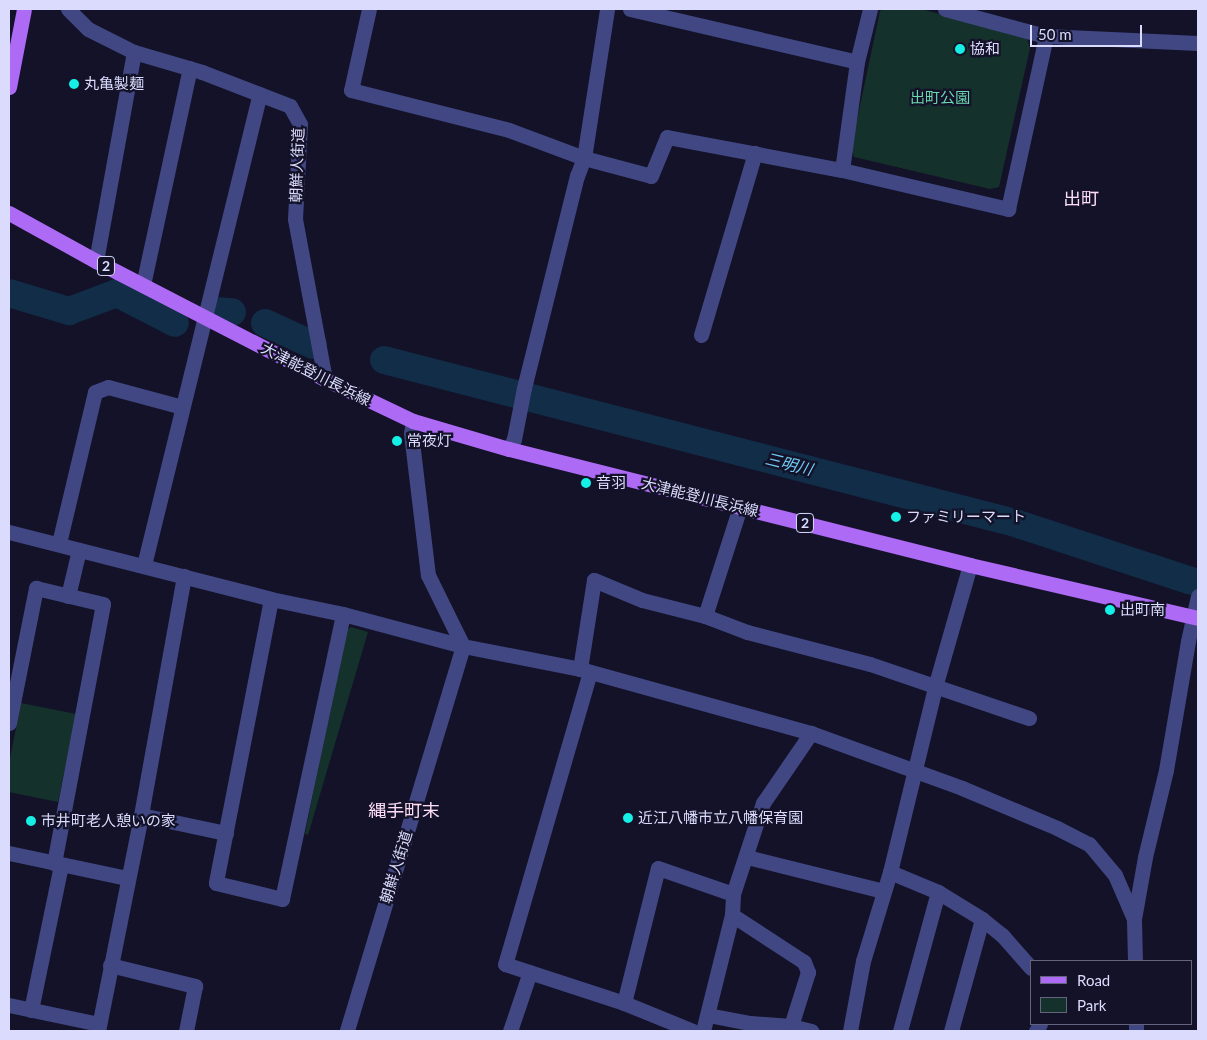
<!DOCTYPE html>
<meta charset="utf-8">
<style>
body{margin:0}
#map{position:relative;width:1207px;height:1040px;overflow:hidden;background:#131228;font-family:Lato,"Noto Sans JP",sans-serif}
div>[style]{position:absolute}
.green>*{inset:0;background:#15312c}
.river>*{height:28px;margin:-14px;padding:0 14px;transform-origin:14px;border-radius:14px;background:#112d48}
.minor>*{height:15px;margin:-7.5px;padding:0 7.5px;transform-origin:7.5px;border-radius:7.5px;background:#404783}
.major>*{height:15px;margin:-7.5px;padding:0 7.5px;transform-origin:7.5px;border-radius:7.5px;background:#ad6af5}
.dots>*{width:14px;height:14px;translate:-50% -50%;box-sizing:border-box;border:2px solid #131228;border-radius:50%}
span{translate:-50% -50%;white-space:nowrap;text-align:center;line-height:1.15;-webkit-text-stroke:4.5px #131228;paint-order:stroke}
.shield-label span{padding:1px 4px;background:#131228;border:1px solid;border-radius:4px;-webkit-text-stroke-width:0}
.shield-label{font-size:14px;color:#dbdcfd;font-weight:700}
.poi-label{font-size:15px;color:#dbdcfd}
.left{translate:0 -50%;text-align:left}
.park-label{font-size:15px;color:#6bd9ae}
.street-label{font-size:15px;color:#dbdcfd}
.water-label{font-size:16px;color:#70cbf5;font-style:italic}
.quarter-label{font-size:18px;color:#fdddf6}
.frame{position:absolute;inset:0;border:10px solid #dbdcfd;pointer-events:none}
.legend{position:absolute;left:1030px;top:960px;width:162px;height:65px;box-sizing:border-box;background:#131228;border:1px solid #63637d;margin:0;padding:6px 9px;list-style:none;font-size:15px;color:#dbdcfd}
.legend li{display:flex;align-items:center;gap:10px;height:25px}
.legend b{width:25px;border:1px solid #63637d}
.scale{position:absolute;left:1030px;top:25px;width:112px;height:22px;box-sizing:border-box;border:2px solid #dbdcfd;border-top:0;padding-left:6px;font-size:15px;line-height:18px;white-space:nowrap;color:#dbdcfd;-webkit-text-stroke:4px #131228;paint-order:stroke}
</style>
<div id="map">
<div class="green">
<div style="clip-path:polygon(883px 9px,920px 9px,1026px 35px,1030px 48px,999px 187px,990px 189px,854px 157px,851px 148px,880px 11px)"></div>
<div style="clip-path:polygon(351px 627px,368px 632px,308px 835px,305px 834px,345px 631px)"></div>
<div style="clip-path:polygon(21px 703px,76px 714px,58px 802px,9px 792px,9px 763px)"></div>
</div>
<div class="river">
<div style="left:9px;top:293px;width:63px;rotate:16.7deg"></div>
<div style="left:69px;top:311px;width:51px;rotate:-20.6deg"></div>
<div style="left:117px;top:293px;width:65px;rotate:27.3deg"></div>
<div style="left:216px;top:311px;width:16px;rotate:4deg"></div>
<div style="left:265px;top:323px;width:53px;rotate:24.6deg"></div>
<div style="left:384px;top:360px;width:652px;rotate:14.48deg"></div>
<div style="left:1015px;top:523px;width:185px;rotate:18.2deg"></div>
</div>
<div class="minor">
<div style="left:68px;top:9px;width:28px;rotate:45deg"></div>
<div style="left:88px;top:29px;width:51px;rotate:26.6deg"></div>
<div style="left:134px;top:52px;width:71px;rotate:16.4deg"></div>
<div style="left:202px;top:72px;width:94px;rotate:21.1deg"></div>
<div style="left:290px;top:106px;width:21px;rotate:61deg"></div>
<div style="left:300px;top:124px;width:95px;rotate:93deg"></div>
<div style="left:295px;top:219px;width:163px;rotate:79.4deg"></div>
<div style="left:369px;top:9px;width:83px;rotate:102.5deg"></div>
<div style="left:351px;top:90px;width:163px;rotate:14.2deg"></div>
<div style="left:509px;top:130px;width:80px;rotate:20.5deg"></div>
<div style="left:584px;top:158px;width:69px;rotate:15deg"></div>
<div style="left:651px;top:176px;width:42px;rotate:-67.7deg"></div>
<div style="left:667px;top:137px;width:178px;rotate:10.7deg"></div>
<div style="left:842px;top:170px;width:171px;rotate:13.2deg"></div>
<div style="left:1008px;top:209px;width:177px;rotate:-77.6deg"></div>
<div style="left:630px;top:9px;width:233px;rotate:13.1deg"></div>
<div style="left:945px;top:9px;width:105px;rotate:15deg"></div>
<div style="left:1046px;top:36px;width:152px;rotate:2.6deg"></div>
<div style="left:842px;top:170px;width:109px;rotate:-82.1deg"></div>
<div style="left:857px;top:62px;width:55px;rotate:-76.2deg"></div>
<div style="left:96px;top:261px;width:212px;rotate:-79.7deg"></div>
<div style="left:143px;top:285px;width:222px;rotate:-77.8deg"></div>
<div style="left:701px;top:335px;width:190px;rotate:-73.5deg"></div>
<div style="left:413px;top:421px;width:12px;rotate:99deg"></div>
<div style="left:411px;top:433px;width:143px;rotate:83.2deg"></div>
<div style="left:428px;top:575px;width:79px;rotate:63.8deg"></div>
<div style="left:463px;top:646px;width:119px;rotate:11.1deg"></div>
<div style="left:580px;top:669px;width:240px;rotate:15.5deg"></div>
<div style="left:811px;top:733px;width:161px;rotate:20deg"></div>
<div style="left:962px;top:788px;width:103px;rotate:22.8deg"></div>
<div style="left:1057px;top:828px;width:36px;rotate:27deg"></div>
<div style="left:1089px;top:844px;width:40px;rotate:50deg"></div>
<div style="left:1115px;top:875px;width:48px;rotate:66.6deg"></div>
<div style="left:509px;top:449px;width:11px;rotate:-63deg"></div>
<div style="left:514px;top:439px;width:52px;rotate:-78.9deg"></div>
<div style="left:524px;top:388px;width:219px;rotate:-76deg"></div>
<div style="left:577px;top:176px;width:19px;rotate:-69deg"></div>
<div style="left:584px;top:158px;width:151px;rotate:-81.2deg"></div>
<div style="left:9px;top:532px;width:270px;rotate:14.3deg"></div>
<div style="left:271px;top:599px;width:74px;rotate:11.8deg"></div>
<div style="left:343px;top:614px;width:124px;rotate:14.9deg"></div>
<div style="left:463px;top:646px;width:402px;rotate:106.8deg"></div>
<div style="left:59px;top:543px;width:155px;rotate:-76.6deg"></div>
<div style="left:95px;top:392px;width:14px;rotate:-21deg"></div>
<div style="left:108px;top:387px;width:77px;rotate:15.1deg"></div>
<div style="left:144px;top:565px;width:485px;rotate:-76.2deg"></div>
<div style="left:68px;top:596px;width:47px;rotate:-76.6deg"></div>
<div style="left:271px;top:599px;width:289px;rotate:101deg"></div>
<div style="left:216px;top:883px;width:68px;rotate:13.6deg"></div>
<div style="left:282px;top:899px;width:291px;rotate:-77.9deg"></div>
<div style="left:705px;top:616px;width:114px;rotate:-72.2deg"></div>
<div style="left:580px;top:669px;width:90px;rotate:-81.1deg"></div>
<div style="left:594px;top:580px;width:52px;rotate:22.6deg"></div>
<div style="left:642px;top:600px;width:65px;rotate:14.3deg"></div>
<div style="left:705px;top:616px;width:45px;rotate:20.9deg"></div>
<div style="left:747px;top:632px;width:127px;rotate:14.6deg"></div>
<div style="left:870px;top:664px;width:168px;rotate:18.8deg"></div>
<div style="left:590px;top:672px;width:304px;rotate:106.2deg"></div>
<div style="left:505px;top:964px;width:125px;rotate:18.1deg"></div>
<div style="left:624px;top:1003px;width:74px;rotate:22.1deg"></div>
<div style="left:9px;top:723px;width:138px;rotate:-78.7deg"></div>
<div style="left:36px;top:588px;width:69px;rotate:13.4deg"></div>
<div style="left:103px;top:604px;width:264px;rotate:100.7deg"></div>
<div style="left:141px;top:815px;width:87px;rotate:12deg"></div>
<div style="left:9px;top:853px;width:121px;rotate:12deg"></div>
<div style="left:747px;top:857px;width:140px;rotate:14deg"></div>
<div style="left:890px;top:872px;width:52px;rotate:22.6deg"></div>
<div style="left:938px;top:892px;width:52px;rotate:31.5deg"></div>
<div style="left:982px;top:919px;width:26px;rotate:39deg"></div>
<div style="left:1002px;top:935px;width:44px;rotate:48.7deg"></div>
<div style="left:732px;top:915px;width:86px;rotate:33.1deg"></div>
<div style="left:804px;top:962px;width:11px;rotate:68deg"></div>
<div style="left:808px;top:972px;width:57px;rotate:107.5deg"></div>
<div style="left:1135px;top:961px;width:42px;rotate:-91.4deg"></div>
<div style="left:1134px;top:919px;width:63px;rotate:-79.9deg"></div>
<div style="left:1145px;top:857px;width:89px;rotate:-76.4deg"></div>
<div style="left:1166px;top:770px;width:131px;rotate:-80.3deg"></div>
<div style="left:1188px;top:641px;width:46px;rotate:-77.5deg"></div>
<div style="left:110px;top:965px;width:88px;rotate:13.9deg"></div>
<div style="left:195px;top:986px;width:46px;rotate:101.3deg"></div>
<div style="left:624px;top:1003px;width:139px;rotate:-75.9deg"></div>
<div style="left:658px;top:868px;width:79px;rotate:19.1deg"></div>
<div style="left:9px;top:1005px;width:92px;rotate:11.9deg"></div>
<div style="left:31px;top:1010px;width:148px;rotate:-78.3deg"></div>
<div style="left:708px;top:1015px;width:43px;rotate:10.8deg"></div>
<div style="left:750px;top:1023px;width:41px;rotate:4.2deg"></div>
<div style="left:791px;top:1026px;width:21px;rotate:14deg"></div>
<div style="left:1136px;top:1024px;width:7px;rotate:90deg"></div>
<div style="left:98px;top:1031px;width:220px;rotate:-78.7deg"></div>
<div style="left:141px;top:815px;width:243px;rotate:-79.8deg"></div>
<div style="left:510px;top:1031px;width:62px;rotate:-71.3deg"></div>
<div style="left:703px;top:1031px;width:120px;rotate:-76deg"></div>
<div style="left:732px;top:915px;width:21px;rotate:-87deg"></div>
<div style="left:733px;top:894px;width:96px;rotate:-71.8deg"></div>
<div style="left:763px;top:803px;width:85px;rotate:-55.6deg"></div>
<div style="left:850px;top:1031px;width:71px;rotate:-79.5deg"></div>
<div style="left:863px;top:961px;width:93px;rotate:-73.1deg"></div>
<div style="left:890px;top:872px;width:190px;rotate:-76.3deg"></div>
<div style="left:935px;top:687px;width:127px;rotate:-74deg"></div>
<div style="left:900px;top:1031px;width:144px;rotate:-74.7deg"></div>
<div style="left:951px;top:1031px;width:116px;rotate:-74.5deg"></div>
<div style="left:1036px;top:1031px;width:8px;rotate:-60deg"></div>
</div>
<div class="major">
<div style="left:9px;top:87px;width:79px;rotate:-79.1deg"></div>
<div style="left:9px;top:213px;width:99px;rotate:28.9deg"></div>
<div style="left:96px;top:261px;width:258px;rotate:27.3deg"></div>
<div style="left:325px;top:379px;width:98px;rotate:25.5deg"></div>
<div style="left:413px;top:421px;width:100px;rotate:16.3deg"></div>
<div style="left:509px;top:449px;width:475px;rotate:14.1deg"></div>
<div style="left:970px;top:565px;width:234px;rotate:13.1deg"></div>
</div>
<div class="dots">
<div style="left:960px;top:49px;background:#15efe6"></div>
<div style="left:74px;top:84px;background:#15efe6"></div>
<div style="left:397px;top:441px;background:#15efe6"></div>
<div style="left:586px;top:483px;background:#15efe6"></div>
<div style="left:896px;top:517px;background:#15efe6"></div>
<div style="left:1110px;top:610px;background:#15efe6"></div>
<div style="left:628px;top:818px;background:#15efe6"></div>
<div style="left:31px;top:821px;background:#15efe6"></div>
</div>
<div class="shield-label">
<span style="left:106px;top:266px">2</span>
<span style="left:805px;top:523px">2</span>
</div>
<div class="poi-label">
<span class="left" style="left:970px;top:49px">協和</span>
<span class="left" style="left:84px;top:84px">丸亀製麺</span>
<span class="left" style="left:407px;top:441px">常夜灯</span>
<span class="left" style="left:596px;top:483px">音羽</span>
<span class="left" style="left:906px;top:517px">ファミリーマート</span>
<span class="left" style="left:1120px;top:610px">出町南</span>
<span class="left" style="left:638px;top:818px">近江八幡市立八幡保育園</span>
<span class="left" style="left:41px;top:821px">市井町老人憩いの家</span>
</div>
<div class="park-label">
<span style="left:940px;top:98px">出町公園</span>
</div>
<div class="street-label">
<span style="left:297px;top:165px;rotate:-88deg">朝鮮人街道</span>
<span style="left:316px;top:374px;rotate:27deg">大津能登川長浜線</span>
<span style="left:700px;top:497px;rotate:14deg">大津能登川長浜線</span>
<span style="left:396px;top:867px;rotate:-73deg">朝鮮人街道</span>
</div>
<div class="water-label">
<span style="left:789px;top:464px;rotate:14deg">三明川</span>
</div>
<div class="quarter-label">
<span style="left:1081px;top:198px">出町</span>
<span style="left:404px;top:810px">縄手町末</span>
</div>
<div class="frame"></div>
<ul class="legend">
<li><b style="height:6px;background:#ad6af5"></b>Road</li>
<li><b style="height:14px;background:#15312c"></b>Park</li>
</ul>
<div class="scale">50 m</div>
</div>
